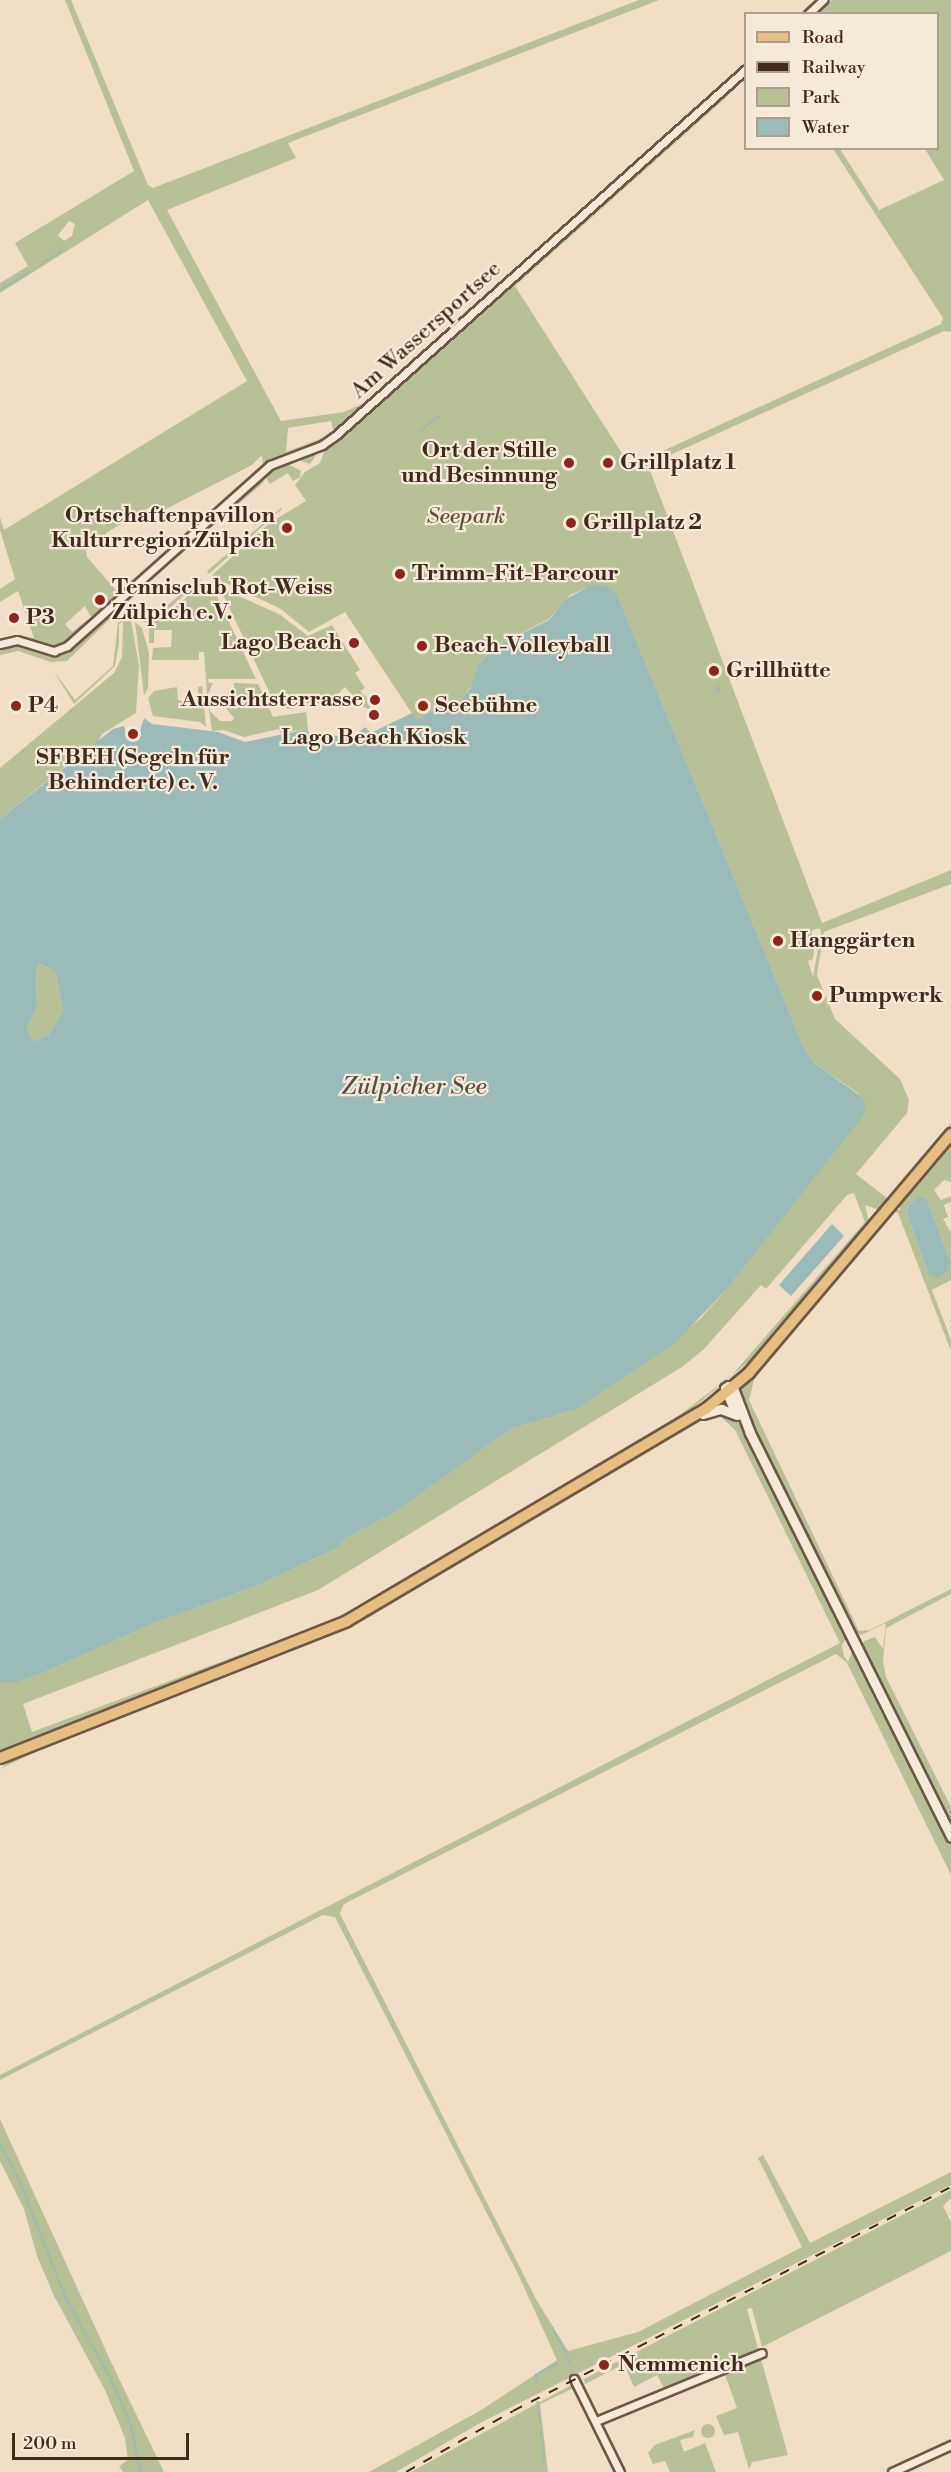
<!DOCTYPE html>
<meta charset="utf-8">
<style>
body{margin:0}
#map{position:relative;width:951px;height:2472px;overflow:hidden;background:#f0dec6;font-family:"Libre Bodoni",serif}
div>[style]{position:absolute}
.green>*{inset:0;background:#b8c196}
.round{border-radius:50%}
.water>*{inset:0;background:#9bbbb9}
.stream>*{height:1.5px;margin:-0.75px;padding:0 0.75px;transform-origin:0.75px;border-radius:0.75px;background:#9bbbb9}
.roads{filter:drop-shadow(2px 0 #6d5848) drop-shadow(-2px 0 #6d5848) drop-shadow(0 2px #6d5848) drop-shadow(0 -2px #6d5848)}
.street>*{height:7px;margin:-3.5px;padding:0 3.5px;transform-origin:3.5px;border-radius:3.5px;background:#f5eada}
.secondary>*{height:9px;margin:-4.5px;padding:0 4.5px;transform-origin:4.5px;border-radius:4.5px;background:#f5eada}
.primary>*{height:10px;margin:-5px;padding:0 5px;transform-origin:5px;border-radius:5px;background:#e8bf83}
.rail>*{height:1.5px;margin-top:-0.75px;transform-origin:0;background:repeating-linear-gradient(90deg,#412b1e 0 10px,transparent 0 20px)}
.dots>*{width:16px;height:16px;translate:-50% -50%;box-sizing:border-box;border:3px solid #f5eada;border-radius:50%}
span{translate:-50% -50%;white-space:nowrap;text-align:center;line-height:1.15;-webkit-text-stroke:4.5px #f5eada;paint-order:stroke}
.street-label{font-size:22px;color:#412b1e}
.poi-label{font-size:22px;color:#412b1e;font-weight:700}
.right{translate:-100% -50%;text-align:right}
.left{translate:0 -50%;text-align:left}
.park-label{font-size:22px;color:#5f503c;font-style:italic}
.water-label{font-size:24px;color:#584f45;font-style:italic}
.legend{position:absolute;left:744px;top:12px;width:195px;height:138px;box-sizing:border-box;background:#f5eada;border:2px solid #ad9e8f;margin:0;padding:8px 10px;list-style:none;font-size:18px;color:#412b1e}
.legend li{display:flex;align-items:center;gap:12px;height:30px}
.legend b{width:30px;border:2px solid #ad9e8f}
.scale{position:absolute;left:12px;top:2433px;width:177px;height:27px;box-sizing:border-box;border:3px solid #412b1e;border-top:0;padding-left:8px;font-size:18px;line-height:21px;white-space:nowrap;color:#412b1e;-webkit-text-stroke:4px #f5eada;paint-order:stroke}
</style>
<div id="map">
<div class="green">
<div style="clip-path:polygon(evenodd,65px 0,71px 0,148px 185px,153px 188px,639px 0,659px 0,288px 143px,296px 158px,167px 210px,281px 421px,344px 412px,366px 402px,745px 66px,329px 438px,263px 465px,262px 455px,252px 465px,162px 511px,155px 504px,106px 533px,101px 542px,94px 541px,99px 545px,86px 550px,87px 557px,120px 595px,92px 619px,85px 606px,65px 624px,72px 632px,86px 621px,89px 624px,65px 646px,52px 648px,18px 638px,0 642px,15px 635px,34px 638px,18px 591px,0 602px,0 589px,15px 579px,0 530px,0 517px,4px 530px,247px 381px,148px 200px,0 293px,0 283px,28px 266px,15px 243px,134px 171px,65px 0,69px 221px,75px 224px,72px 236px,64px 241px,58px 235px,69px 221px,65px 0,331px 421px,334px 432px,328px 436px,286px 452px,288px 428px,331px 421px)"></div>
<div style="clip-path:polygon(evenodd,832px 0,951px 0,951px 332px,944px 331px,648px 465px,822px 923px,951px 870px,951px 884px,824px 932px,817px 975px,835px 1019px,900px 1079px,909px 1100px,907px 1113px,856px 1174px,887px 1198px,951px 1123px,951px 1129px,879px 1210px,865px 1205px,869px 1223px,754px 1357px,681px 1418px,383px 1598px,295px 1641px,0 1755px,0 1682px,19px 1682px,38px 1675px,157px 1622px,257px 1586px,337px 1548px,344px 1539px,394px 1513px,511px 1429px,577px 1409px,647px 1362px,700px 1319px,726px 1290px,865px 1111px,859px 1094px,813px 1062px,805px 1050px,617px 594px,586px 588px,570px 595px,549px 619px,494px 647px,479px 664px,472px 685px,455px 708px,438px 707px,417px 721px,345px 612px,309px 632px,281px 609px,211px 576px,271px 522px,306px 501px,295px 485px,305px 472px,320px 463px,326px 447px,745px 73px,745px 79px,720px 103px,515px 286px,623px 455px,629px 462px,645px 459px,941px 324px,943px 318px,833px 149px,840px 149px,879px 210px,944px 180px,925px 149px,938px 148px,938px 14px,817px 13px,832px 0,819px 928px,821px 931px,813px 977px,808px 961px,813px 959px,815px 942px,811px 931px,819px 928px,832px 0,854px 1193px,865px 1222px,732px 1375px,681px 1414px,344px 1616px,32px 1732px,23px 1704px,318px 1590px,682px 1367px,703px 1350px,761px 1285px,766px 1289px,847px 1195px,854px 1193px)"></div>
<div style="clip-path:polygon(319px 450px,310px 464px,292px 458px,319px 449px)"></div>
<div style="clip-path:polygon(285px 462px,301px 471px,300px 477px,293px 481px,288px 473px,270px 484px,264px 474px)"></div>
<div style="clip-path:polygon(260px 478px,264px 482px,191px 545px,189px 541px)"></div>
<div style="clip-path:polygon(281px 508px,282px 509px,209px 574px,207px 571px)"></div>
<div style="clip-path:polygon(183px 547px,185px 550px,126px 602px,127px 597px)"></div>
<div style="clip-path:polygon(198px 579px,202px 579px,161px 616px,138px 614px,160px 612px)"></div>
<div style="clip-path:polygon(204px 582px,213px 588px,256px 679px,208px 679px,209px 683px,213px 683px,208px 694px,210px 711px,220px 721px,232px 721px,234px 718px,219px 700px,234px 688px,234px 683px,258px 684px,273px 717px,306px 712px,308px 729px,281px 733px,278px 729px,244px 737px,223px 730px,212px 731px,207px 695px,204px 652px,199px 652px,199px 660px,152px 660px,153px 648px,171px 647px,172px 630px,154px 630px,154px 643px,149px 643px,149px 625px,134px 616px,162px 619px)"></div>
<div style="clip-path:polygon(220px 588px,279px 614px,308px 636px,332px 625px,360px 670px,355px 673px,365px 688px,360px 691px,374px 705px,368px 709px,362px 706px,345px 687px,330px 702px,290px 709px,276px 706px)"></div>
<div style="clip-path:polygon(112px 609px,120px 609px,67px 661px,51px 662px,18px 651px,0 655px,0 647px,16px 643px,63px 652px)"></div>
<div style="clip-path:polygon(126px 617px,131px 621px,139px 665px,136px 713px,102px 734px,96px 746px,85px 750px,0 819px,0 768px,114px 673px,122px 657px,123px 622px,119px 624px,119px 644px,115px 666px,74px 704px,53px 670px,75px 700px,113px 666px,118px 623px)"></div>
<div style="clip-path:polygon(135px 622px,142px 628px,149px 653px,148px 688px,144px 695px)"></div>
<div style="clip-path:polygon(202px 686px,206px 727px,200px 722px,153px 716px,148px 698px,154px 691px,177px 687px,178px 700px,191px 703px,198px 700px,198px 687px)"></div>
<div style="clip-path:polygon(40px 964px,55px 971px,63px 1011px,48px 1035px,37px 1041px,31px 1038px,27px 1028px,37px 1007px,36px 971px)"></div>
<div style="clip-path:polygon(evenodd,951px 1138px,951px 1182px,944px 1180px,934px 1190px,941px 1200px,951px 1196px,951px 1202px,944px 1205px,948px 1217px,943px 1219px,951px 1232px,951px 1280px,932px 1290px,951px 1340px,951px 1351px,898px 1213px,893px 1211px,756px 1372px,749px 1400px,859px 1631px,870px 1630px,951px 1589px,951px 1594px,886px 1628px,883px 1661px,886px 1677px,951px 1807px,951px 1829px,862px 1647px,864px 1641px,875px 1637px,883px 1649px,886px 1623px,861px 1635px,852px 1631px,768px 1461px,738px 1391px,892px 1209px,900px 1210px,899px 1202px,951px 1138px,917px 1196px,927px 1199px,950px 1261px,929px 1275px,906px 1211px,917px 1196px)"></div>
<div style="clip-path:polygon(714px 1411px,735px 1416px,751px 1442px,847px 1636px,842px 1646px,844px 1656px,848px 1662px,852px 1652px,856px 1653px,951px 1843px,951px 1875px,847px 1663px,836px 1654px,350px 1901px,343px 1905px,340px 1914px,537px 2301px,568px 2351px,638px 2332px,802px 2247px,758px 2158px,763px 2155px,810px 2243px,951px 2172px,951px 2185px,480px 2423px,396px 2472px,369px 2472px,483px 2409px,557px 2360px,518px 2274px,335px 1917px,323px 1915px,0 2080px,0 2075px,840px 1643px,735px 1430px,720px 1416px,701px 1421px,349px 1629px,60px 1740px,0 1769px,20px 1754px,75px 1730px,338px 1629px,424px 1582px,675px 1430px)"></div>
<div style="clip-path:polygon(0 2119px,112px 2364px,164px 2472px,123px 2472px,119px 2466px,128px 2460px,125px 2438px,105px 2390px,54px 2296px,37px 2256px,24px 2209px,0 2161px)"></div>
<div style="clip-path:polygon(951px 2190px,951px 2198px,943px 2206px,951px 2222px,951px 2251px,762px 2347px,752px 2308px,747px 2309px,788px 2455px,752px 2462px,749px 2469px,738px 2432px,724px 2435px,716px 2416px,737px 2408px,724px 2372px,665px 2390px,657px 2375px,634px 2387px,624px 2364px,585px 2384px,584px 2379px)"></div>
<div style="clip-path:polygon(575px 2383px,576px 2387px,540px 2404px,548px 2472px,411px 2472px)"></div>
<div class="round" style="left:701px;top:2424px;width:14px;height:14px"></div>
<div style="clip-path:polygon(695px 2430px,693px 2437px,680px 2440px,684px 2452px,705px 2443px,716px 2472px,670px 2472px,665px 2461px,653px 2464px,648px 2453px,655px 2445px)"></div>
<div style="clip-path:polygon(951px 2439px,951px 2441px,880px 2472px)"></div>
</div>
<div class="water">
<div style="clip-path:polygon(evenodd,586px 584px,606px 586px,617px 594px,805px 1050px,813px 1062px,863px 1098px,866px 1107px,863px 1116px,726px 1290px,674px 1344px,647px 1362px,577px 1409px,511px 1429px,394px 1513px,344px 1539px,337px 1548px,257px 1586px,157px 1622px,38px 1675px,19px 1682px,0 1682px,0 819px,113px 729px,124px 726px,127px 736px,138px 737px,144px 718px,152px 724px,218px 732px,245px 742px,308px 729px,309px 734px,353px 737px,365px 727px,371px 733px,412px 713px,417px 720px,438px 707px,452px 710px,470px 689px,479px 664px,494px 647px,549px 620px,566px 599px,586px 588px,586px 584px,40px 964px,55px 971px,63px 1011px,48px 1035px,37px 1041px,31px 1038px,27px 1028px,37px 1007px,36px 971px,40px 964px)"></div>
<div style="clip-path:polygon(917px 1196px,927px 1199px,950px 1261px,947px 1272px,939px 1278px,929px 1275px,906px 1211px)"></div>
<div style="clip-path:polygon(832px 1224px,844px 1236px,791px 1296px,779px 1285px)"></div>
</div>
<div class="stream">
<div style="left:44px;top:262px;width:21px;rotate:-31deg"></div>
<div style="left:0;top:290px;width:36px;rotate:-32deg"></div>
<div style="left:420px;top:431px;width:25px;rotate:-37deg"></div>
<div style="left:719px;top:686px;width:5px;rotate:79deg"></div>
<div style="left:716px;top:688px;width:4px;rotate:76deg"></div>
<div style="left:0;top:2143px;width:43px;rotate:62.2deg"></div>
<div style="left:20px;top:2181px;width:128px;rotate:68.4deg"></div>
<div style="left:67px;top:2300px;width:90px;rotate:60.6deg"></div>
<div style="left:111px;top:2378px;width:50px;rotate:66.5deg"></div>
<div style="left:131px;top:2424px;width:49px;rotate:78.2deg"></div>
<div style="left:553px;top:2328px;width:38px;rotate:63deg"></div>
<div style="left:536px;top:2382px;width:7px;rotate:-90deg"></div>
<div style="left:536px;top:2375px;width:24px;rotate:-28deg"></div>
<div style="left:538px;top:2402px;width:23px;rotate:83deg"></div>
<div style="left:541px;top:2430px;width:8px;rotate:83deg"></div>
<div style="left:543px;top:2443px;width:18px;rotate:84deg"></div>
</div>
<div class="roads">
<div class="street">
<div style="left:808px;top:14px;width:21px;rotate:-43deg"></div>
<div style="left:0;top:644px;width:17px;rotate:-13deg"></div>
<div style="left:17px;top:640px;width:39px;rotate:17deg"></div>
<div style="left:54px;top:651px;width:14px;rotate:-21deg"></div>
<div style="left:67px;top:646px;width:272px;rotate:-41.7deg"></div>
<div style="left:270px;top:465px;width:56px;rotate:-21deg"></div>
<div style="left:322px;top:445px;width:16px;rotate:-35deg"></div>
<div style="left:335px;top:436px;width:551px;rotate:-41.76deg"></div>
<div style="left:574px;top:2379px;width:104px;rotate:63.7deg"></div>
<div style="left:596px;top:2421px;width:179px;rotate:-22.3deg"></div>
<div style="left:892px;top:2472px;width:65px;rotate:-24.6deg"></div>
</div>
<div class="secondary">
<div style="left:728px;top:1386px;width:5px;rotate:22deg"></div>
<div style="left:733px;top:1388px;width:48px;rotate:69.3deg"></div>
<div style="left:750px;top:1433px;width:451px;rotate:63.5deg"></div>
<div style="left:725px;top:1388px;width:28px;rotate:67deg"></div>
<div style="left:703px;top:1414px;width:19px;rotate:-16deg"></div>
<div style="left:721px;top:1409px;width:17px;rotate:21deg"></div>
</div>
<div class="primary">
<div style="left:0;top:1758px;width:373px;rotate:-21.5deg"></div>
<div style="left:347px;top:1621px;width:417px;rotate:-30.6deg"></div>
<div style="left:706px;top:1409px;width:56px;rotate:-39.9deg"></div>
<div style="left:749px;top:1373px;width:313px;rotate:-49.8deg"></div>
</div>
</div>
<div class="rail">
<div style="left:406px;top:2472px;width:123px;rotate:-29.7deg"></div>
<div style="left:513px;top:2411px;width:492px;rotate:-27.1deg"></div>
</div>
<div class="dots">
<div style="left:569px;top:463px;background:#8f2418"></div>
<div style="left:608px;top:463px;background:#8f2418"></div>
<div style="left:571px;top:523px;background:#8f2418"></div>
<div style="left:287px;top:528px;background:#8f2418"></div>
<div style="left:400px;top:574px;background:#8f2418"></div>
<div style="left:100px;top:600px;background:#8f2418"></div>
<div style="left:14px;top:618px;background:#8f2418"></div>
<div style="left:354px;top:643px;background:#8f2418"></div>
<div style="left:422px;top:646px;background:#8f2418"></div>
<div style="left:714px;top:671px;background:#8f2418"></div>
<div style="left:375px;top:700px;background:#8f2418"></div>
<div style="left:16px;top:706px;background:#8f2418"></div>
<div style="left:423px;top:706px;background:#8f2418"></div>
<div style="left:374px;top:715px;background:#8f2418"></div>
<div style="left:133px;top:734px;background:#8f2418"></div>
<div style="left:778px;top:941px;background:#8f2418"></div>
<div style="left:817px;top:996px;background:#8f2418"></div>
<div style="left:604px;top:2365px;background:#8f2418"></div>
</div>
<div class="street-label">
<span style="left:426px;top:330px;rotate:-42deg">Am Wassersportsee</span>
</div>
<div class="poi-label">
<span class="right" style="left:557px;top:463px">Ort der Stille<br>und Besinnung</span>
<span class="left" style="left:620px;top:463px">Grillplatz 1</span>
<span class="right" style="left:275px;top:528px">Ortschaftenpavillon<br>Kulturregion Zülpich</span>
<span class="left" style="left:583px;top:523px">Grillplatz 2</span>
<span class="left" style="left:412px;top:574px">Trimm-Fit-Parcour</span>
<span class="left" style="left:112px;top:600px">Tennisclub Rot-Weiss<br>Zülpich e.V.</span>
<span class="left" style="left:26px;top:618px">P3</span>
<span class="right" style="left:342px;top:643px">Lago Beach</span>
<span class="left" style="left:434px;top:646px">Beach-Volleyball</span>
<span class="left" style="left:726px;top:671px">Grillhütte</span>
<span class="right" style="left:363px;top:700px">Aussichtsterrasse</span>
<span class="left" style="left:28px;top:706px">P4</span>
<span class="left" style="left:435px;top:706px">Seebühne</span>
<span style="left:374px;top:738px">Lago Beach Kiosk</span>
<span style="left:133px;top:770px">SFBEH (Segeln für<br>Behinderte) e. V.</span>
<span class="left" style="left:790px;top:941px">Hanggärten</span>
<span class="left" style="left:829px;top:996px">Pumpwerk</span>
<span class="left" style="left:618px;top:2365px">Nemmenich</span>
</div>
<div class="park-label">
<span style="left:466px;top:517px">Seepark</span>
</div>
<div class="water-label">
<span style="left:414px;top:1088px">Zülpicher See</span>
</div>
<ul class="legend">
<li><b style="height:8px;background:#e8bf83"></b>Road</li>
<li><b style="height:8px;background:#412b1e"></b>Railway</li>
<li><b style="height:16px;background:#b8c196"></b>Park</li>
<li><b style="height:16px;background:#9bbbb9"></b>Water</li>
</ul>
<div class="scale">200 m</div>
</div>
